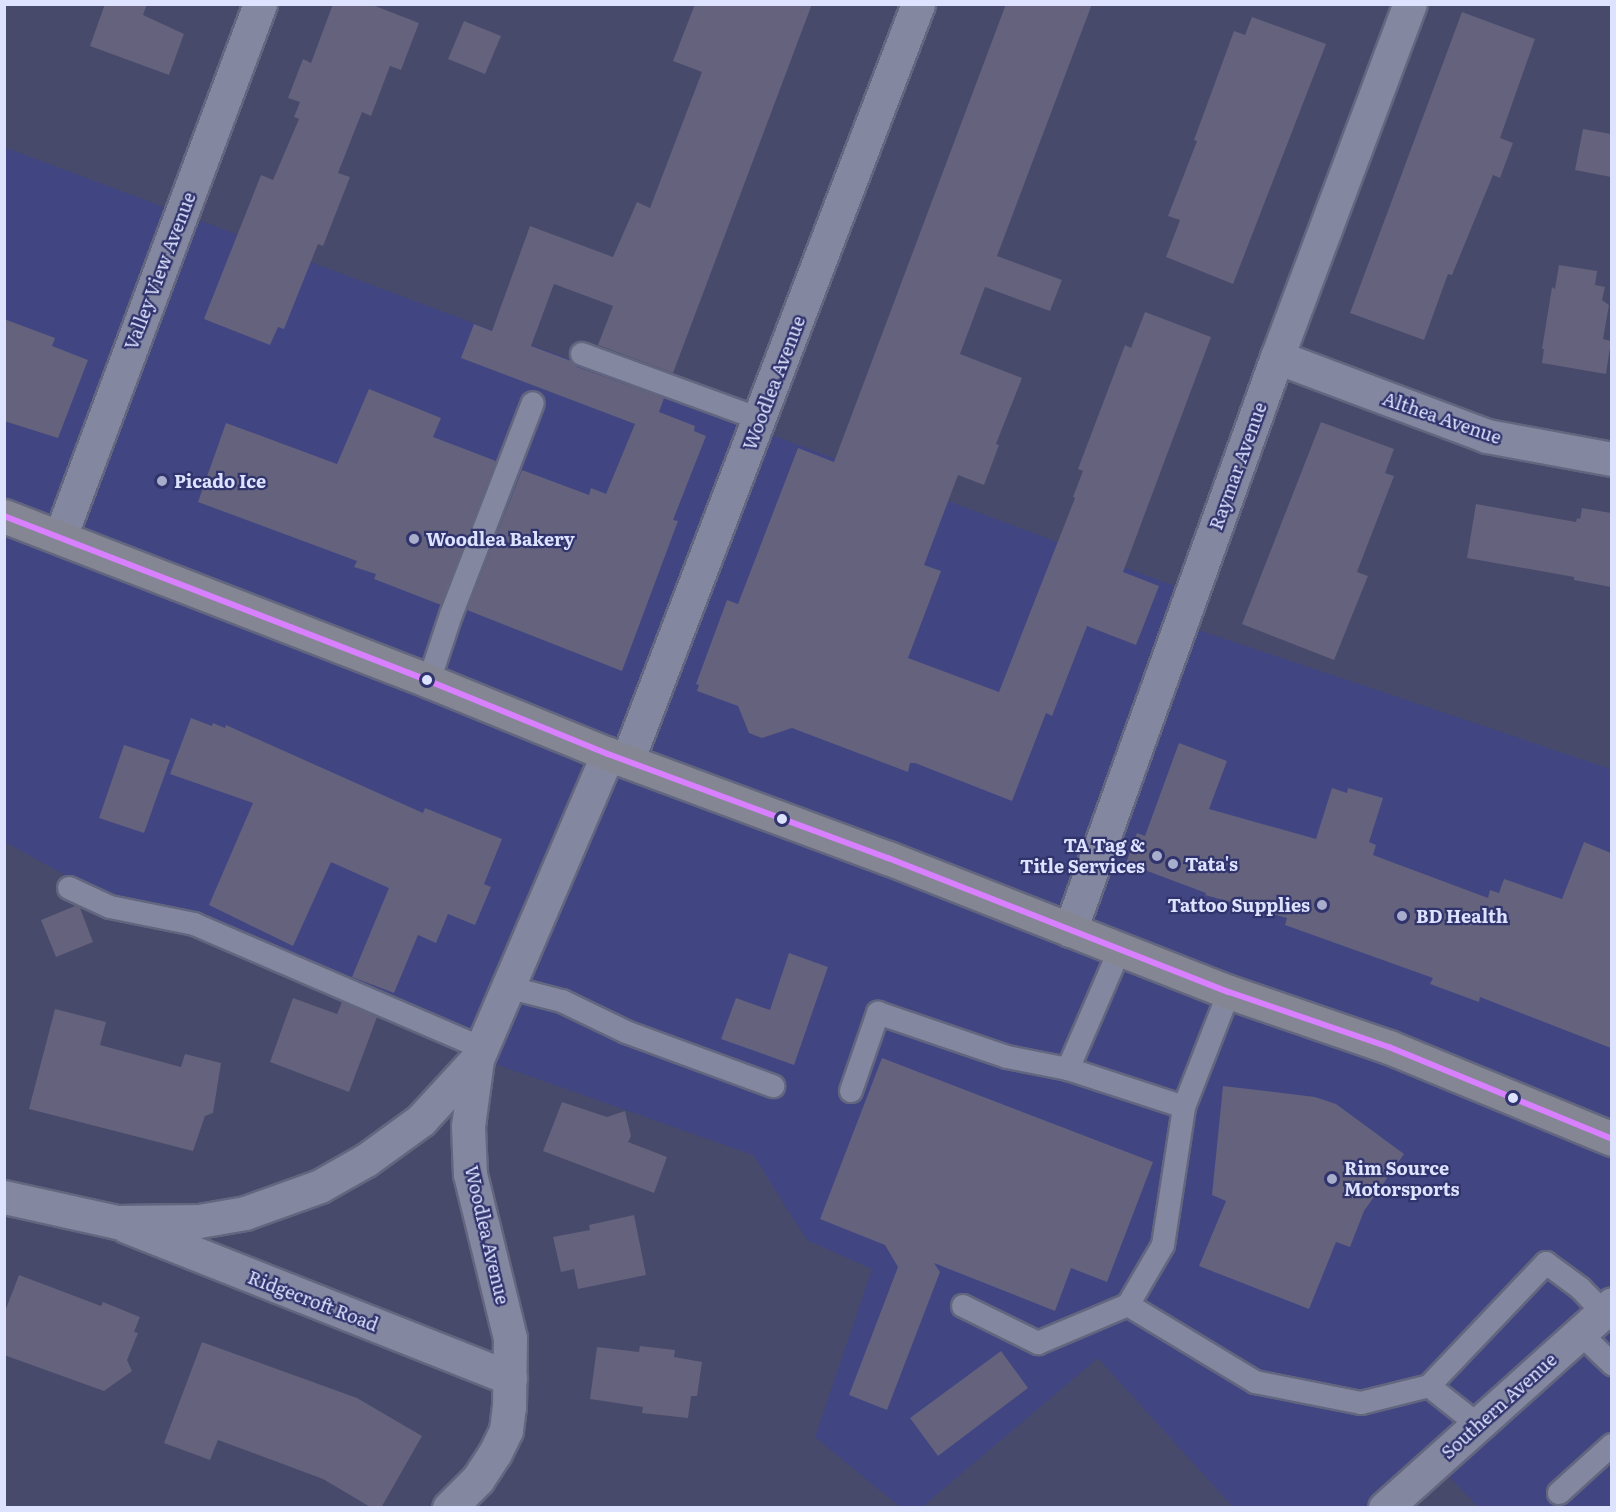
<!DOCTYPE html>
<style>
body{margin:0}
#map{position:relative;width:1616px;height:1512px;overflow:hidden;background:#474a6a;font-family:Literata,serif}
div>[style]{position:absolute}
.built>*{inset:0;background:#414682}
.building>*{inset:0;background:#64627c}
.roads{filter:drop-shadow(2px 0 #63667f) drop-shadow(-2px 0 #63667f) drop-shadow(0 2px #63667f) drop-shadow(0 -2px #63667f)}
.service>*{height:22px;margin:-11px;padding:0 11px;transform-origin:11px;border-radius:11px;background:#8487a0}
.minor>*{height:33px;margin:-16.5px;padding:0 16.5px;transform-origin:16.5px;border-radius:16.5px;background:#8487a0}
.primary>*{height:33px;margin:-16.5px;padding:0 16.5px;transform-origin:16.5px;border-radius:16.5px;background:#858694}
.bus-1>*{height:6px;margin:-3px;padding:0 3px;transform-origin:3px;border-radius:3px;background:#d880ff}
.dots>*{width:16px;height:16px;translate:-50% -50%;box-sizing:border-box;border:3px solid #30336c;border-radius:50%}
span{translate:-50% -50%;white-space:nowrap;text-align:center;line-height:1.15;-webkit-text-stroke:4.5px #30336c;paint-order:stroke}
.street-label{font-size:18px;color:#dde3ff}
.poi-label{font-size:18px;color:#dde3ff;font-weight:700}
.left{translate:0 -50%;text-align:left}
.right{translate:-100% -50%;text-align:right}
.frame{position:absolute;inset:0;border:6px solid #dde3ff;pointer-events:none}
</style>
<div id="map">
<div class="built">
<div style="clip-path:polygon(4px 147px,1188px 591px,1175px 622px,1611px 769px,1611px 1507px,1478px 1507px,1433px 1459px,1377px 1507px,1233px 1507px,1098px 1358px,922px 1507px,900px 1507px,815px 1437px,872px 1269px,807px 1240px,753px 1155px,441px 1045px,105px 897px,5px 842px)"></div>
</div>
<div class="building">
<div style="clip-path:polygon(105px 4px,147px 4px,143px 15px,184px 34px,169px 75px,90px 46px)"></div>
<div style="clip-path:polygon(333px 4px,370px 4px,419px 23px,401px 70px,390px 66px,371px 116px,362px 112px,338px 173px,350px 177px,323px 246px,318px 244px,284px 329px,278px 327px,270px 345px,204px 319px,261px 175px,273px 180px,299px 119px,294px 117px,300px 102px,288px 98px,303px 59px,311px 63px)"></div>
<div style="clip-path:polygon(695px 4px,812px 4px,673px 373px,598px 345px,613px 306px,554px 284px,531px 346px,571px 361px,577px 367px,664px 398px,659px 412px,695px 426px,694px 431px,706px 436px,673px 520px,678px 521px,622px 671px,467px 610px,522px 470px,589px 495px,591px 488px,606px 494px,635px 424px,461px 358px,474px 324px,492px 331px,530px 226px,613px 257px,637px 202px,650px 208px,702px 72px,673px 61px)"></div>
<div style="clip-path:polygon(1006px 4px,1092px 4px,997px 256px,1062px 280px,1050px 311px,985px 287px,960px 354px,1022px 378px,996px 444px,999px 445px,984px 485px,958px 475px,924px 565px,941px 571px,908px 658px,999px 692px,1075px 498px,1073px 497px,1083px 471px,1078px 469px,1125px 345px,1131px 348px,1145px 312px,1211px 337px,1123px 572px,1159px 586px,1136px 645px,1087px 626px,1052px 716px,1046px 713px,1012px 801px,915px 763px,910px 763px,908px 772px,792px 728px,762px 738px,749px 733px,738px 706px,697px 691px,699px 685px,696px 684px,727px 600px,738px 604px,798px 448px,834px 462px)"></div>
<div style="clip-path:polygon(1462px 12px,1535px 39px,1500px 138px,1513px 143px,1500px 178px,1493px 175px,1452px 275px,1448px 274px,1424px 340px,1350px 313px)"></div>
<div style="clip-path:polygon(1252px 17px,1326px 44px,1233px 284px,1166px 257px,1180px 220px,1168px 216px,1197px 141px,1194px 140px,1234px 31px,1245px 35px)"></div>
<div style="clip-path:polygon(464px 21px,501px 36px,485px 74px,448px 59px)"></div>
<div style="clip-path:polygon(1583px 129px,1611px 134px,1611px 177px,1575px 170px)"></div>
<div style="clip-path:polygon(1559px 265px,1597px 271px,1595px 285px,1605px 287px,1602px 300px,1609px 305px,1603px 339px,1611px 341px,1606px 374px,1542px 363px,1544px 349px,1542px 349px,1552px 287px,1555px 289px)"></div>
<div style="clip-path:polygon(4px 319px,55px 338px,52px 346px,88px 360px,58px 438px,4px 421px)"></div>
<div style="clip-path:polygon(369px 389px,441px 418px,433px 437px,496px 461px,441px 605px,374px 579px,376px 574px,354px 567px,357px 561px,198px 502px,226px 423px,337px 464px)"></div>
<div style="clip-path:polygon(1321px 422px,1394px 449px,1385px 473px,1394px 476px,1357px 572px,1368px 576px,1334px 660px,1242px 624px)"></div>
<div style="clip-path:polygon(1476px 504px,1576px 522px,1577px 518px,1580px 519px,1582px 508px,1611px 513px,1611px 587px,1574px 580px,1574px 577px,1467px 558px)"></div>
<div style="clip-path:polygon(191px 718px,212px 726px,213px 723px,225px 728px,226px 725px,423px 813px,425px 808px,502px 839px,484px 884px,491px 887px,475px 925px,448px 914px,436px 943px,418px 935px,394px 993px,352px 977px,389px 888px,331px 862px,293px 946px,209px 905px,253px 803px,170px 774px)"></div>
<div style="clip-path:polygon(1179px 743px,1227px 761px,1209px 809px,1316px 839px,1332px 788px,1347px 793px,1348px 788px,1383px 798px,1369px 842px,1376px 845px,1373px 855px,1488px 898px,1490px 890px,1499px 893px,1504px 879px,1562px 899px,1584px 842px,1611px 853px,1611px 1048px,1480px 997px,1479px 1002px,1430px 984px,1433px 978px,1285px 925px,1287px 918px,1205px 895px,1206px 893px,1126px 863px,1137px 833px,1145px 836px)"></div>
<div style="clip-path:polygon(124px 745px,170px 760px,144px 833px,99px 818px)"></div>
<div style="clip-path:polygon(75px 906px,80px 908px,93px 942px,56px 957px,41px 920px)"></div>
<div style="clip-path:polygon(789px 953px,828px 967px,794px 1065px,721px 1039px,736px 998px,770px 1010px)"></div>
<div style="clip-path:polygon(293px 998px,337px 1014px,342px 1002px,377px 1017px,349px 1092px,270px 1062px)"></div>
<div style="clip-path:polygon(55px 1009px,106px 1022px,100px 1045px,181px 1067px,185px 1054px,221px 1063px,213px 1113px,205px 1116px,193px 1151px,29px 1109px)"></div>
<div style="clip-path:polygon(882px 1058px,1153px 1162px,1107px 1282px,1071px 1268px,1055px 1311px,934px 1263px,940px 1272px,887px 1410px,849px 1395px,898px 1267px,885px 1245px,820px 1219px)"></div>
<div style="clip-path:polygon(1223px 1086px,1315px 1097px,1336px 1104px,1404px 1154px,1364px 1211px,1350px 1247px,1336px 1242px,1309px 1309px,1199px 1266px,1226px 1201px,1212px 1195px)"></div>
<div style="clip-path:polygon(562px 1102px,607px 1117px,625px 1111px,631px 1136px,628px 1142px,667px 1157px,654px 1193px,543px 1151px)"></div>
<div style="clip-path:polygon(634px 1215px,646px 1275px,578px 1289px,574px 1269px,561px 1272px,553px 1237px,590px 1230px,589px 1225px)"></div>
<div style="clip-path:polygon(19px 1275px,101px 1306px,103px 1302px,140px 1317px,134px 1332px,138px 1333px,127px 1360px,132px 1371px,104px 1391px,4px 1355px,4px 1314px)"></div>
<div style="clip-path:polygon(202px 1342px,357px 1398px,422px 1436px,381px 1508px,372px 1508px,323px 1479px,218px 1440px,210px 1460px,164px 1443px)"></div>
<div style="clip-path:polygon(640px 1346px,675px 1350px,674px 1357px,702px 1362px,697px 1396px,691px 1396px,688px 1418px,642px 1413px,643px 1407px,590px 1399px,597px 1347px,639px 1352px)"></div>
<div style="clip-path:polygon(1001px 1351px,1028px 1388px,938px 1456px,910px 1418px)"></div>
</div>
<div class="roads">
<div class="service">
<div style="left:582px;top:354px;width:189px;rotate:20.1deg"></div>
<div style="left:429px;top:681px;width:70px;rotate:-71.6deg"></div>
<div style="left:451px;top:615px;width:227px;rotate:-68.9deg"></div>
<div style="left:69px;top:888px;width:45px;rotate:24.9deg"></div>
<div style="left:110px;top:907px;width:86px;rotate:11.4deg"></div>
<div style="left:194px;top:924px;width:311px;rotate:23.3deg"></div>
<div style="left:1120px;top:949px;width:131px;rotate:113.4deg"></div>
<div style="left:1068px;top:1069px;width:122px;rotate:18.1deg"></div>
<div style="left:1184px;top:1107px;width:123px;rotate:-68.6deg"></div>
<div style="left:507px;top:987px;width:57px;rotate:14.3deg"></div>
<div style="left:562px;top:1001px;width:71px;rotate:25.8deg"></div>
<div style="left:626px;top:1032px;width:157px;rotate:20.2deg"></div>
<div style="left:851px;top:1091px;width:83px;rotate:-70.9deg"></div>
<div style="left:878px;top:1013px;width:136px;rotate:18.8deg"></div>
<div style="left:1007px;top:1057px;width:62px;rotate:11.1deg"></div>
<div style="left:1128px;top:1305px;width:149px;rotate:31.2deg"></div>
<div style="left:1255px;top:1382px;width:108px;rotate:11.2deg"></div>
<div style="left:1361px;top:1403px;width:70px;rotate:-14deg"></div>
<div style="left:1429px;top:1386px;width:170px;rotate:-46.4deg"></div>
<div style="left:1546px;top:1263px;width:42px;rotate:36.3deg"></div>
<div style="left:1580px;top:1288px;width:33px;rotate:46deg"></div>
<div style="left:963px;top:1306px;width:84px;rotate:26.3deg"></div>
<div style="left:1038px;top:1343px;width:98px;rotate:-22.9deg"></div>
<div style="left:1128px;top:1305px;width:69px;rotate:-59.7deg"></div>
<div style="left:1163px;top:1245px;width:140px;rotate:-81.3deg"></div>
<div style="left:1580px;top:1333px;width:45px;rotate:44.1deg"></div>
<div style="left:1429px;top:1386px;width:63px;rotate:38.5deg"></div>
<div style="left:1559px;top:1493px;width:72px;rotate:-42.2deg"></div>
</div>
<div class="minor">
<div style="left:1277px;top:357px;width:224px;rotate:20.6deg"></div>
<div style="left:1487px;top:436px;width:127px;rotate:10.4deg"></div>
<div style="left:60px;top:537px;width:569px;rotate:-69.43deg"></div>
<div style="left:627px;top:761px;width:811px;rotate:-68.97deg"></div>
<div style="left:1070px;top:930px;width:609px;rotate:-70.14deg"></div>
<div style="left:1277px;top:357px;width:377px;rotate:-69.4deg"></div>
<div style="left:4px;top:1197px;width:116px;rotate:12.5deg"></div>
<div style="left:117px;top:1222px;width:82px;rotate:-0.7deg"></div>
<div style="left:199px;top:1221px;width:47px;rotate:-9.9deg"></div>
<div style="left:245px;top:1213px;width:80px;rotate:-19.8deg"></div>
<div style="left:320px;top:1186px;width:53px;rotate:-29.5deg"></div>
<div style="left:366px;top:1160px;width:68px;rotate:-36deg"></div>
<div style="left:421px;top:1120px;width:83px;rotate:-47.4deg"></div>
<div style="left:126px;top:1226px;width:413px;rotate:21.6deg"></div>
<div style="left:449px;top:1508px;width:41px;rotate:-45deg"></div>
<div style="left:478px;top:1479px;width:31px;rotate:-57deg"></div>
<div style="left:495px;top:1453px;width:25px;rotate:-64deg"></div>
<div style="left:506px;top:1430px;width:23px;rotate:-83deg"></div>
<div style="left:509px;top:1407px;width:69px;rotate:-89.2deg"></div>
<div style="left:510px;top:1338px;width:169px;rotate:-103.7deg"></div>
<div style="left:470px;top:1174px;width:48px;rotate:-92.4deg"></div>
<div style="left:468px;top:1126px;width:68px;rotate:-82.3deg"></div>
<div style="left:477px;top:1059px;width:332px;rotate:-66.8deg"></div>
<div style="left:1385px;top:1508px;width:305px;rotate:-41.9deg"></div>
</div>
<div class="primary">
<div style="left:4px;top:516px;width:456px;rotate:21.2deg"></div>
<div style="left:429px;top:681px;width:193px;rotate:22.2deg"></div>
<div style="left:608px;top:754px;width:299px;rotate:20.4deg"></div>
<div style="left:888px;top:858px;width:366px;rotate:21.5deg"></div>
<div style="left:1229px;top:992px;width:169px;rotate:19deg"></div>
<div style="left:1389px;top:1047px;width:241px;rotate:22.4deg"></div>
</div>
</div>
<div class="bus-1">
<div style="left:4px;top:516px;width:456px;rotate:21.2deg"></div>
<div style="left:429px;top:681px;width:193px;rotate:22.2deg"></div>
<div style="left:608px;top:754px;width:299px;rotate:20.4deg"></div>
<div style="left:888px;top:858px;width:366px;rotate:21.5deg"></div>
<div style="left:1229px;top:992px;width:169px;rotate:19deg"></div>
<div style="left:1389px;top:1047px;width:241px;rotate:22.4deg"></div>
</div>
<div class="dots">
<div style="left:162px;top:481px;background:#a8adcb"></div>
<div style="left:414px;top:539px;background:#a8adcb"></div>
<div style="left:427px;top:680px;background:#dde3ff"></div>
<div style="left:782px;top:819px;background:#dde3ff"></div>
<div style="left:1157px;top:856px;background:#a8adcb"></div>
<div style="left:1173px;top:864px;background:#a8adcb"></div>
<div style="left:1322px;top:905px;background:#a8adcb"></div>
<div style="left:1402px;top:916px;background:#a8adcb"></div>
<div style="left:1513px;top:1098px;background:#dde3ff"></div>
<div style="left:1332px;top:1179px;background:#a8adcb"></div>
</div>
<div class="street-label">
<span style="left:160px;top:271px;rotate:-69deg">Valley View Avenue</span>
<span style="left:774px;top:383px;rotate:-69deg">Woodlea Avenue</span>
<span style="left:1442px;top:418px;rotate:19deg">Althea Avenue</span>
<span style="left:1238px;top:466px;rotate:-70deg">Raymar Avenue</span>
<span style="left:487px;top:1235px;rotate:77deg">Woodlea Avenue</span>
<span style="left:313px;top:1301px;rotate:21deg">Ridgecroft Road</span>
<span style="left:1499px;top:1406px;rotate:-42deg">Southern Avenue</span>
</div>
<div class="poi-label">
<span class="left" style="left:174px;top:481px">Picado Ice</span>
<span class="left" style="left:426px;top:539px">Woodlea Bakery</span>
<span class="right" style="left:1145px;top:856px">TA Tag &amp;<br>Title Services</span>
<span class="left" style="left:1185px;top:864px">Tata's</span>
<span class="right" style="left:1310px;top:905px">Tattoo Supplies</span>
<span class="left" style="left:1416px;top:916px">BD Health</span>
<span class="left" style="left:1344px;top:1179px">Rim Source<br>Motorsports</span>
</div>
<div class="frame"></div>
</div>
